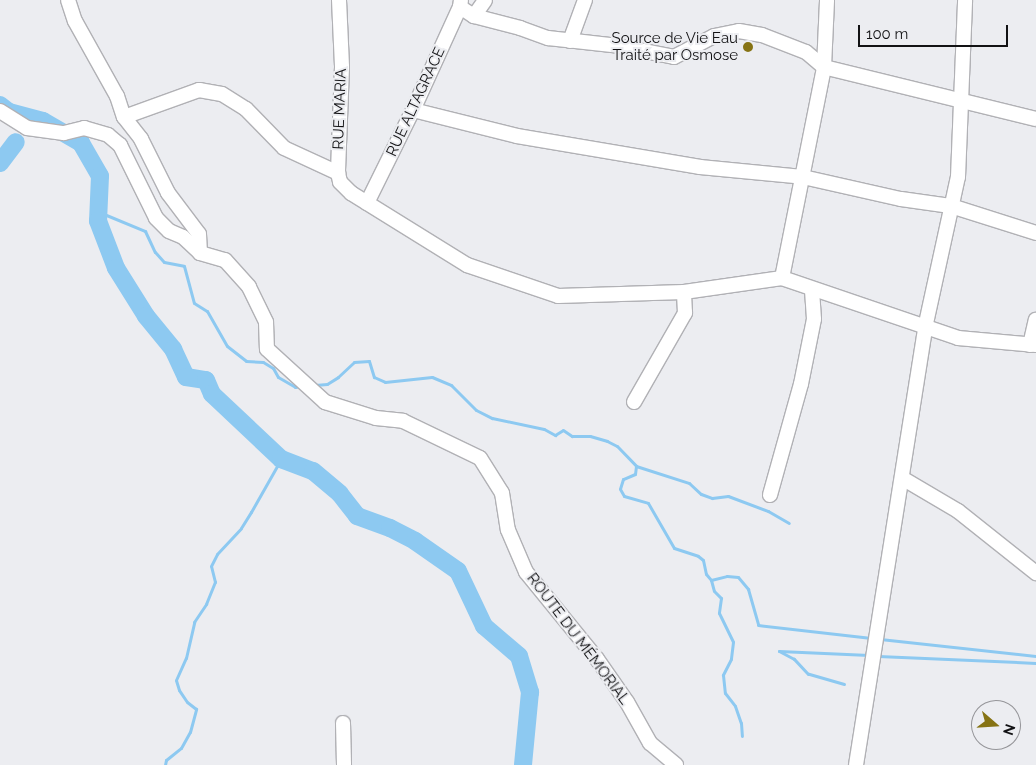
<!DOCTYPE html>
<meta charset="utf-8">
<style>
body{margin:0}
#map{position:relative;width:1036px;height:765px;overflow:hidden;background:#ecedf1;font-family:Raleway,sans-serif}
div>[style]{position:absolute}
.stream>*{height:3px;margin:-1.5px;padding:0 1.5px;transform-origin:1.5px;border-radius:1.5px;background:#8dc9f1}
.river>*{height:18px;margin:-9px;padding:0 9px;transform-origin:9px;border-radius:9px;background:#8dc9f1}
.roads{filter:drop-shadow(1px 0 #b1b1b5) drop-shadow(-1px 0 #b1b1b5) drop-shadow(0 1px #b1b1b5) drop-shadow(0 -1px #b1b1b5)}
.minor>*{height:14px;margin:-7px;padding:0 7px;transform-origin:7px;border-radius:7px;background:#fff}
.dots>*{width:14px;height:14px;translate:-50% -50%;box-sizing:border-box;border:2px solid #ecedf1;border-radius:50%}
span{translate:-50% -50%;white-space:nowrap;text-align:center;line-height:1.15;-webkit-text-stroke:4px #ecedf1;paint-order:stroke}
.poi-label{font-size:15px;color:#121214}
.right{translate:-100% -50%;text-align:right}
.street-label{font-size:15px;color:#121214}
.north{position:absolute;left:971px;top:700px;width:50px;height:50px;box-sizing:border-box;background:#ecedf1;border:1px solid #959599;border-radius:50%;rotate:109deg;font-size:14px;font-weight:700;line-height:20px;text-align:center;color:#121214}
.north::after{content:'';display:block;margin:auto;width:18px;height:22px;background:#867314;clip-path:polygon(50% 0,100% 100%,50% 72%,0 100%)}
.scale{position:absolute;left:858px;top:25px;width:150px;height:22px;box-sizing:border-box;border:2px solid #121214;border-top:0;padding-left:6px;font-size:15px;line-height:18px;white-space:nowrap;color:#121214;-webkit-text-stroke:4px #ecedf1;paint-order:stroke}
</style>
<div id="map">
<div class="stream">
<div style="left:99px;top:212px;width:50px;rotate:22.4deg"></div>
<div style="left:145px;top:231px;width:23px;rotate:65deg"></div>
<div style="left:155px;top:252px;width:13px;rotate:48deg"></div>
<div style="left:164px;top:262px;width:20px;rotate:11deg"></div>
<div style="left:184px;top:266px;width:38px;rotate:75deg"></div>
<div style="left:194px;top:303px;width:15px;rotate:32deg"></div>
<div style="left:207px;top:311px;width:40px;rotate:60.3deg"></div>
<div style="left:227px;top:346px;width:24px;rotate:38deg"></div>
<div style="left:246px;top:361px;width:17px;rotate:3deg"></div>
<div style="left:263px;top:362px;width:12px;rotate:31deg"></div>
<div style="left:273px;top:368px;width:10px;rotate:61deg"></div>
<div style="left:278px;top:377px;width:20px;rotate:30deg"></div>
<div style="left:295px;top:387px;width:6px;rotate:-9deg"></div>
<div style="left:315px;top:385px;width:12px;rotate:-5deg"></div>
<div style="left:327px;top:384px;width:13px;rotate:-32deg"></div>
<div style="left:338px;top:377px;width:22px;rotate:-43deg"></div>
<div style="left:354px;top:362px;width:15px;rotate:-4deg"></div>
<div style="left:369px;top:361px;width:17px;rotate:73deg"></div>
<div style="left:374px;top:377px;width:12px;rotate:24deg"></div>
<div style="left:385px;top:382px;width:47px;rotate:-6.1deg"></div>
<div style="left:432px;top:377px;width:21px;rotate:23deg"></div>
<div style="left:451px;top:385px;width:35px;rotate:45deg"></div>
<div style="left:476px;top:410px;width:18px;rotate:27deg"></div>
<div style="left:492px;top:418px;width:53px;rotate:11.9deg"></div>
<div style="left:544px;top:429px;width:13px;rotate:29deg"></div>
<div style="left:555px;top:435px;width:9px;rotate:-32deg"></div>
<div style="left:563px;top:430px;width:11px;rotate:34deg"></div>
<div style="left:572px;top:436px;width:18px"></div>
<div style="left:590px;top:436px;width:18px;rotate:16deg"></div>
<div style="left:607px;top:441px;width:11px;rotate:27deg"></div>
<div style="left:617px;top:446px;width:28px;rotate:46deg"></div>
<div style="left:636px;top:466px;width:8px;rotate:97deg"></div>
<div style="left:635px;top:474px;width:13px;rotate:157deg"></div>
<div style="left:623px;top:479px;width:10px;rotate:107deg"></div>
<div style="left:620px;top:489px;width:8px;rotate:60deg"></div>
<div style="left:624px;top:496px;width:25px;rotate:16deg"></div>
<div style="left:648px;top:503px;width:52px;rotate:60deg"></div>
<div style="left:674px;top:548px;width:25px;rotate:18deg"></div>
<div style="left:698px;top:556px;width:6px;rotate:39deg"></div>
<div style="left:703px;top:560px;width:14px;rotate:78deg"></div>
<div style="left:706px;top:574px;width:8px;rotate:50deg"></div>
<div style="left:711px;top:580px;width:16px;rotate:-14deg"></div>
<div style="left:727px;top:576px;width:11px;rotate:5deg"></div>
<div style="left:738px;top:577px;width:16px;rotate:50deg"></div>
<div style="left:748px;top:589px;width:37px;rotate:74deg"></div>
<div style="left:758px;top:625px;width:114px;rotate:6.6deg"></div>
<div style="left:636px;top:466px;width:56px;rotate:17.8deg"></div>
<div style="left:689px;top:483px;width:16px;rotate:43deg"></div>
<div style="left:701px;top:494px;width:12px;rotate:20deg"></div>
<div style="left:712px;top:498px;width:16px;rotate:-7deg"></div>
<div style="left:728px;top:496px;width:43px;rotate:20.6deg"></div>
<div style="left:768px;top:511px;width:24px;rotate:30deg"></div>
<div style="left:711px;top:580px;width:11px;rotate:75deg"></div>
<div style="left:714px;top:591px;width:10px;rotate:45deg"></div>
<div style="left:721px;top:598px;width:15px;rotate:98deg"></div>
<div style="left:719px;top:613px;width:32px;rotate:64deg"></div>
<div style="left:733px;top:642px;width:17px;rotate:97deg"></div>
<div style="left:731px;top:659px;width:18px;rotate:117deg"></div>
<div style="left:723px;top:675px;width:18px;rotate:84deg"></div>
<div style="left:725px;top:693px;width:16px;rotate:52deg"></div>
<div style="left:735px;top:706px;width:18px;rotate:71deg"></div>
<div style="left:741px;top:723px;width:13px;rotate:86deg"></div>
<div style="left:880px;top:639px;width:157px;rotate:6.2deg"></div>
<div style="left:878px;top:656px;width:158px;rotate:2.5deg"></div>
<div style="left:844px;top:684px;width:37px;rotate:-164deg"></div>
<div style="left:808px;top:674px;width:21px;rotate:-133deg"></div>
<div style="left:794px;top:659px;width:17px;rotate:-152deg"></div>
<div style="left:779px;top:651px;width:90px;rotate:2.5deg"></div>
<div style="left:165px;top:765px;width:5px;rotate:-79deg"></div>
<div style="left:166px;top:760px;width:19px;rotate:-39deg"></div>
<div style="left:181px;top:748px;width:18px;rotate:-61deg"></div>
<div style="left:190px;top:732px;width:24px;rotate:-75deg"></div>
<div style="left:196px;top:709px;width:11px;rotate:-142deg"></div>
<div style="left:187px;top:702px;width:14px;rotate:-124deg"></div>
<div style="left:179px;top:690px;width:10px;rotate:-107deg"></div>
<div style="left:176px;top:680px;width:24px;rotate:-66deg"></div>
<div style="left:186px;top:658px;width:37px;rotate:-77deg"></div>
<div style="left:194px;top:622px;width:22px;rotate:-56deg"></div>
<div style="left:206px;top:604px;width:24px;rotate:-68deg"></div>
<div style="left:215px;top:582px;width:16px;rotate:-104deg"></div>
<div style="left:211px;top:566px;width:13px;rotate:-63deg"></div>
<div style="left:217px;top:554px;width:35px;rotate:-47deg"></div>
<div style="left:241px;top:528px;width:19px;rotate:-58deg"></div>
<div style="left:251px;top:512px;width:61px;rotate:-60.5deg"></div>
</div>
<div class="river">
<div style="left:0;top:105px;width:11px;rotate:38deg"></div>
<div style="left:9px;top:112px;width:35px;rotate:15deg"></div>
<div style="left:43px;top:121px;width:44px;rotate:30.1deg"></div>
<div style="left:81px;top:143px;width:38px;rotate:60deg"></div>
<div style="left:100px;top:176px;width:45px;rotate:92.5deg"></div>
<div style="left:98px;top:221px;width:50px;rotate:69deg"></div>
<div style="left:116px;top:268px;width:57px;rotate:58deg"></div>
<div style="left:146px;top:316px;width:43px;rotate:50.7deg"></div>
<div style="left:173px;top:349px;width:31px;rotate:65deg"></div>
<div style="left:186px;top:377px;width:20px;rotate:9deg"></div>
<div style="left:206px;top:380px;width:15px;rotate:67deg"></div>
<div style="left:212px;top:394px;width:95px;rotate:43.3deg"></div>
<div style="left:281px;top:459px;width:34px;rotate:21deg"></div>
<div style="left:313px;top:471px;width:35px;rotate:40deg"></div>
<div style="left:340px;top:494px;width:28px;rotate:52deg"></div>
<div style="left:357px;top:516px;width:35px;rotate:20deg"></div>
<div style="left:390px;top:528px;width:28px;rotate:27deg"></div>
<div style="left:415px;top:541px;width:52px;rotate:34.9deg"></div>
<div style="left:458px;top:571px;width:61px;rotate:64.7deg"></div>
<div style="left:484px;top:626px;width:46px;rotate:40.6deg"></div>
<div style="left:519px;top:656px;width:38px;rotate:73deg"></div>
<div style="left:530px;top:692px;width:73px;rotate:95.5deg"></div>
<div style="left:0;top:163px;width:26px;rotate:-53deg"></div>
</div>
<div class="roads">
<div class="minor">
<div style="left:68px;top:0;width:22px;rotate:72deg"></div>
<div style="left:75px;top:21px;width:86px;rotate:60.8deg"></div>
<div style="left:117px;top:96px;width:22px;rotate:72deg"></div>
<div style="left:124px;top:117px;width:80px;rotate:-19.8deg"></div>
<div style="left:199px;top:90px;width:23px;rotate:10deg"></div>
<div style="left:222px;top:94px;width:28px;rotate:32deg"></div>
<div style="left:246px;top:109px;width:54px;rotate:45.7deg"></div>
<div style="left:284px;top:148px;width:60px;rotate:24.8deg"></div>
<div style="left:339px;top:0;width:67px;rotate:87.4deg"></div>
<div style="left:342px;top:67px;width:106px;rotate:92.2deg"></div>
<div style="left:338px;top:173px;width:9px;rotate:77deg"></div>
<div style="left:340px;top:182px;width:16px;rotate:45deg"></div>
<div style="left:351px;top:193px;width:137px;rotate:31.8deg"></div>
<div style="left:467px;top:265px;width:96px;rotate:18.8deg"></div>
<div style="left:558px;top:296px;width:126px;rotate:-1.8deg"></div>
<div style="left:684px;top:292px;width:99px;rotate:-8.1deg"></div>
<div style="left:782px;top:278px;width:186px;rotate:18.8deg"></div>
<div style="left:958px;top:338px;width:78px;rotate:5.1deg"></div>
<div style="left:460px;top:7px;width:17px;rotate:33deg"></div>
<div style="left:474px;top:16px;width:48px;rotate:14.6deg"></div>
<div style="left:520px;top:28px;width:30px;rotate:20deg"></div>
<div style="left:548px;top:38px;width:71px;rotate:6.4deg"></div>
<div style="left:619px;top:46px;width:56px;rotate:11.3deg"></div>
<div style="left:674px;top:57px;width:45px;rotate:-27.7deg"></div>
<div style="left:714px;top:36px;width:25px;rotate:-11deg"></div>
<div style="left:739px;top:31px;width:23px;rotate:10deg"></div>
<div style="left:762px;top:35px;width:47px;rotate:21.1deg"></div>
<div style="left:806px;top:52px;width:23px;rotate:40deg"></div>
<div style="left:824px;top:67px;width:218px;rotate:13.8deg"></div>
<div style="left:474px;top:16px;width:19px;rotate:-55deg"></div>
<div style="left:570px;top:41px;width:44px;rotate:-69.9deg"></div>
<div style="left:413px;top:110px;width:107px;rotate:14deg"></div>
<div style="left:517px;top:136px;width:186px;rotate:9.6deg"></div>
<div style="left:700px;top:167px;width:103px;rotate:5.5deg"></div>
<div style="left:803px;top:177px;width:100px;rotate:12.7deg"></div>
<div style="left:901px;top:199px;width:50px;rotate:8deg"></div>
<div style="left:951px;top:206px;width:89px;rotate:17.6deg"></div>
<div style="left:0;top:111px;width:32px;rotate:32deg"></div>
<div style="left:27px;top:128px;width:37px;rotate:8deg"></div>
<div style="left:64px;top:133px;width:21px;rotate:-14deg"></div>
<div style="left:84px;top:128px;width:25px;rotate:16deg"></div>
<div style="left:108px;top:135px;width:16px;rotate:40deg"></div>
<div style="left:120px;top:145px;width:81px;rotate:63.7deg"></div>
<div style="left:156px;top:218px;width:18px;rotate:45deg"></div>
<div style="left:169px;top:231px;width:15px;rotate:23deg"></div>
<div style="left:183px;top:237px;width:23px;rotate:43deg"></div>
<div style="left:200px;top:253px;width:26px;rotate:16deg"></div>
<div style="left:225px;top:260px;width:36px;rotate:48deg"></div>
<div style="left:249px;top:287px;width:39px;rotate:64deg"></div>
<div style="left:266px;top:322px;width:27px;rotate:88deg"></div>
<div style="left:267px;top:349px;width:79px;rotate:42.4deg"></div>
<div style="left:325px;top:402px;width:53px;rotate:17.4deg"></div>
<div style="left:376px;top:418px;width:27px;rotate:6deg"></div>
<div style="left:403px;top:421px;width:85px;rotate:25.7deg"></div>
<div style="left:480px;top:458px;width:41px;rotate:57.8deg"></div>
<div style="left:502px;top:493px;width:37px;rotate:81deg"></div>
<div style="left:508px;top:530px;width:46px;rotate:66.8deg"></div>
<div style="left:526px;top:572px;width:112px;rotate:50.8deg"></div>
<div style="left:597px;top:659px;width:52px;rotate:55.1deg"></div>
<div style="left:627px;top:702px;width:47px;rotate:60.7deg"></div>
<div style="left:650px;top:743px;width:34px;rotate:40deg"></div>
<div style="left:124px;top:117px;width:28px;rotate:52deg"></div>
<div style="left:141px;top:139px;width:60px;rotate:63.4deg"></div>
<div style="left:168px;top:193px;width:51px;rotate:52.9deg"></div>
<div style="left:199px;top:234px;width:19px;rotate:87deg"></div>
<div style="left:367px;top:203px;width:104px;rotate:-63.7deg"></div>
<div style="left:413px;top:110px;width:113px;rotate:-65.5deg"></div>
<div style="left:460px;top:7px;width:7px;rotate:-82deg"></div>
<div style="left:782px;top:278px;width:215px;rotate:-78.7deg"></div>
<div style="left:824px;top:67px;width:67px;rotate:-87.4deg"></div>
<div style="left:1030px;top:345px;width:26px;rotate:-77deg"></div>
<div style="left:634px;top:402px;width:103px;rotate:-60.2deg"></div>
<div style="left:685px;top:313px;width:21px;rotate:-93deg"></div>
<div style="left:902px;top:478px;width:65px;rotate:30.5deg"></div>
<div style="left:958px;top:511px;width:100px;rotate:38.5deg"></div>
<div style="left:770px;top:495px;width:115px;rotate:-74.4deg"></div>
<div style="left:801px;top:384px;width:66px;rotate:-78.7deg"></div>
<div style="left:814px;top:319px;width:30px;rotate:-94deg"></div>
<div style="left:343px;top:723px;width:42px;rotate:88.6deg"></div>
<div style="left:856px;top:765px;width:442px;rotate:-81deg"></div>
<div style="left:925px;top:328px;width:155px;rotate:-77.7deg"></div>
<div style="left:958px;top:177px;width:177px;rotate:-87.7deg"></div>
</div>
</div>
<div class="dots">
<div style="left:748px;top:47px;background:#867314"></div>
</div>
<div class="poi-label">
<span class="right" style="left:738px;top:47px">Source de Vie Eau<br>Traité par Osmose</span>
</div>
<div class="street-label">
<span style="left:416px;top:102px;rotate:-65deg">RUE ALTAGRACE</span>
<span style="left:340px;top:109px;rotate:-88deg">RUE MARIA</span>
<span style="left:578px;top:639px;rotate:53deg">ROUTE DU MÉMORIAL</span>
</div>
<div class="north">N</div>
<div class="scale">100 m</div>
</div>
